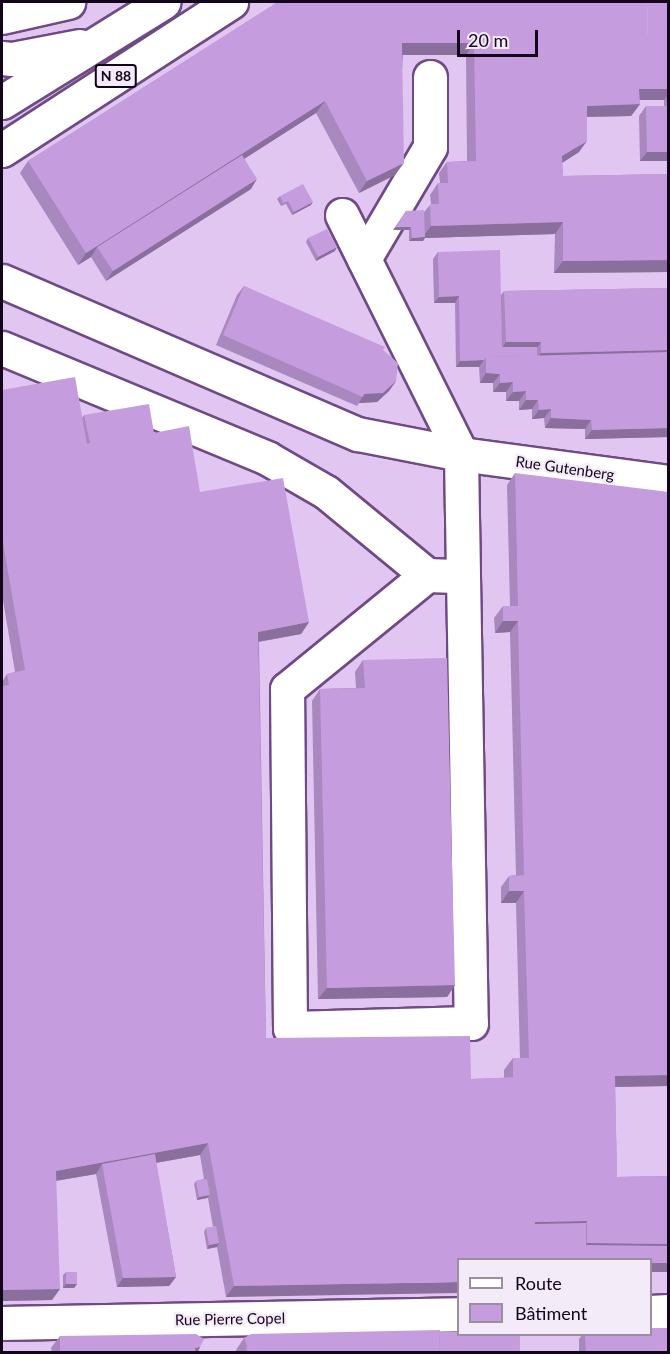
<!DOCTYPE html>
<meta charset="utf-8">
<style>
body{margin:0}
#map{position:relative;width:670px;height:1354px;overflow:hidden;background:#efd6ff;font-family:Lato,sans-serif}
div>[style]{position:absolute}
.built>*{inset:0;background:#e0c6f1}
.roads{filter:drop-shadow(2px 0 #6f4a84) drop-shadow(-2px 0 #6f4a84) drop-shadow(0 2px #6f4a84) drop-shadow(0 -2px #6f4a84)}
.minor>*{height:33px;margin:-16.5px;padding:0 16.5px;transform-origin:16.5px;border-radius:16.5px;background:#fff}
.highway>*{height:33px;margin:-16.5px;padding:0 16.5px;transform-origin:16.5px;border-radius:16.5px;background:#fff}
.wall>*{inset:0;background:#a987bf}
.shaded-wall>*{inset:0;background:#8a6e9b}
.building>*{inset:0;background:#c59dde}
span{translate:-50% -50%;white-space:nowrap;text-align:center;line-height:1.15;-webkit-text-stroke:4.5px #f3ebf8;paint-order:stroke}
.shield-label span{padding:2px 4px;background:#f3ebf8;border:2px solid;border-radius:4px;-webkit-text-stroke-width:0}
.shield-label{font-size:14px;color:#12041a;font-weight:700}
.street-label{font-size:15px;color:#12041a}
.frame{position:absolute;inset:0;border:3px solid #12041a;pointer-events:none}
.legend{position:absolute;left:457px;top:1258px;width:195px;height:78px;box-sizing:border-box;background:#f3ebf8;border:2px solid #998f9f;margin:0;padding:8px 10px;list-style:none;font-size:18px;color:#12041a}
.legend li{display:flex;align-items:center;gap:12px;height:30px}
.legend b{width:30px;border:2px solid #998f9f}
.scale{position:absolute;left:457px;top:30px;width:81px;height:27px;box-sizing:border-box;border:3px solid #12041a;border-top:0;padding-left:8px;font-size:18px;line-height:21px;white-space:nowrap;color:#12041a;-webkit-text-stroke:4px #f3ebf8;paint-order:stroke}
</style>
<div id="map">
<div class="built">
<div style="clip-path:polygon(evenodd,2px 2px,668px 2px,668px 1352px,2px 1352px,2px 2px,458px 1260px,650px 1260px,650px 1334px,458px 1334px,458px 1260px)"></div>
</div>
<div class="roads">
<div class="minor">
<div style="left:2px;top:17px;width:68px;rotate:-12.8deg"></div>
<div style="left:342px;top:215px;width:267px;rotate:63.5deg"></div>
<div style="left:461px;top:454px;width:62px;rotate:89.1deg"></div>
<div style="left:462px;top:516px;width:60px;rotate:89deg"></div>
<div style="left:463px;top:576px;width:447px;rotate:89deg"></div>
<div style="left:471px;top:1023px;width:181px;rotate:178.4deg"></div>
<div style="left:290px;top:1028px;width:339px;rotate:-90.5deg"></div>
<div style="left:287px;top:689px;width:181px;rotate:-39.2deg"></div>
<div style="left:427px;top:575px;width:36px;rotate:2deg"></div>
<div style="left:364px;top:259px;width:130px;rotate:-59.5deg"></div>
<div style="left:430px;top:147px;width:70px;rotate:-90deg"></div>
<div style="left:2px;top:348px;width:287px;rotate:22.5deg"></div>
<div style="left:267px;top:458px;width:68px;rotate:30deg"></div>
<div style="left:326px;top:492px;width:131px;rotate:39.4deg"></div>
<div style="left:461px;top:454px;width:209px;rotate:7.7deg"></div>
<div style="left:650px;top:1312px;width:18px;rotate:-3deg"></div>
<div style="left:2px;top:1323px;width:456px;rotate:-1.1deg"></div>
</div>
<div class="highway">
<div style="left:2px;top:58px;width:10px;rotate:6deg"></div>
<div style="left:12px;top:59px;width:69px;rotate:-10.8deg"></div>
<div style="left:2px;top:102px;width:190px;rotate:-31.8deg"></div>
<div style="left:2px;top:150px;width:273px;rotate:-32.9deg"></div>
<div style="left:2px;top:281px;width:387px;rotate:23.3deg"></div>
<div style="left:358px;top:434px;width:105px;rotate:11deg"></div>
</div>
</div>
<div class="wall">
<div style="clip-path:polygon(278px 2px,669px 39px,669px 161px,640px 161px,639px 116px,646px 106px,664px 106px,664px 100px,639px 100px,640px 104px,631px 116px,587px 117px,579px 152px,562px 163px,563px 176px,669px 174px,669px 272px,554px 273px,555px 234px,425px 238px,423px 241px,409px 241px,409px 230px,393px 230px,406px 211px,424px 212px,431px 204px,430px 195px,438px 183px,440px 183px,439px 173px,447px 162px,467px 161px,466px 55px,403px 55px,395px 175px,359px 193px,316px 113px,244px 159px,251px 189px,106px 281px,91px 257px,78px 265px,20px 173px,28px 161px)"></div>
<div style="clip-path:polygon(280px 196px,311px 205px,292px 215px,286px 204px,281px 206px,277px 199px)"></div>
<div style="clip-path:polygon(308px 238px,335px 251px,316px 261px,306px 242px)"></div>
<div style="clip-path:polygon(438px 252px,501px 295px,504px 291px,669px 288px,669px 437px,585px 439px,585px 429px,545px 428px,544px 418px,532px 419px,532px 409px,519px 410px,519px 401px,506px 401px,506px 392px,493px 392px,493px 383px,480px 383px,479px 367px,456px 367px,455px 303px,434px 303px,433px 259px)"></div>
<div style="clip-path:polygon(244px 286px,383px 350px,396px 381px,389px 391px,377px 402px,359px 403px,357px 406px,216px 345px,237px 295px)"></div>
<div style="clip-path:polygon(2px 390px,82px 418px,84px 415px,154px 433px,200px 492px,309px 622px,301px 634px,259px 642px,266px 1038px,471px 1079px,504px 1078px,504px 1070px,513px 1058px,520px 1058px,516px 903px,501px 903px,501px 887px,509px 876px,516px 875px,510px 632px,495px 633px,494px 618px,503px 606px,510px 606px,507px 485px,515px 473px,669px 1086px,615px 1087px,617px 1177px,669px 1176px,669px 1272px,651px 1272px,651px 1260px,226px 1297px,217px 1247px,207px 1249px,204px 1232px,206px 1228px,213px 1227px,208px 1198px,197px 1200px,194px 1184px,196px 1181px,204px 1179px,200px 1155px,156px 1163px,176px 1277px,169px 1286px,117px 1287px,96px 1174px,56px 1181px,52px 1300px,2px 1301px,2px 682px,7px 674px,15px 672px,2px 594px)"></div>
<div style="clip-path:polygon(363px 660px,455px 985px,447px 997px,318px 999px,312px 701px,320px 689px,356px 688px,355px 672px)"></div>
<div style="clip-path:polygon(66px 1272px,77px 1284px,74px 1288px,63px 1288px,63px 1275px)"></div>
<div style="clip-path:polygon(440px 1332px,520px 1353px,237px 1353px,236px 1350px,244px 1338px)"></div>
<div style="clip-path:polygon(582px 1335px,651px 1335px,669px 1353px,579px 1353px,579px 1339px)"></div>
<div style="clip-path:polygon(60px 1336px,200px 1347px,197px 1353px,52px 1353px,51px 1348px)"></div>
</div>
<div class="shaded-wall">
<div style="clip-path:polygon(402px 43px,474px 43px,466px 55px,394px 55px)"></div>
<div style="clip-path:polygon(639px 89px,669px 89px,669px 94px,664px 100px,631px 100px)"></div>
<div style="clip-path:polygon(325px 101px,316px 113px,100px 251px,97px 247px,91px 257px,78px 265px,86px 253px)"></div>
<div style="clip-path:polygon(640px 104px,631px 116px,578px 117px,587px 106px)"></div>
<div style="clip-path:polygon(587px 141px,579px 152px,554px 168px,562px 156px)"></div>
<div style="clip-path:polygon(647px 152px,669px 152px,669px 161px,640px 161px)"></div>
<div style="clip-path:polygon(404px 163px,395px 175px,359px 193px,367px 181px)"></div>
<div style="clip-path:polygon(257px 179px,251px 189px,106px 281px,113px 271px)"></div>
<div style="clip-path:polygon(313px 202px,311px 205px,292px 215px,294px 212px)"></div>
<div style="clip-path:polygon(563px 222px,555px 234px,425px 238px,423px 241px,409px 241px,412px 238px,423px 237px,431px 226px)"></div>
<div style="clip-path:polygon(396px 227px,411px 227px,409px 230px,393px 230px)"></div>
<div style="clip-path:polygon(337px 247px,335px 251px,316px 261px,318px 257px)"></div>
<div style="clip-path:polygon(669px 260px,669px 272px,554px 273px,563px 261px)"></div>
<div style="clip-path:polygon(459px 296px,455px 303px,434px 303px,439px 297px)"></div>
<div style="clip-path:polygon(506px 342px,541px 342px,533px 353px,498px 354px)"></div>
<div style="clip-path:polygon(669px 350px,669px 361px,538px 358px,541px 353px)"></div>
<div style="clip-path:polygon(484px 360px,479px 367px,456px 367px,460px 361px)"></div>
<div style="clip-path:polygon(486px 373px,500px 374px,493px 383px,480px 383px)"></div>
<div style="clip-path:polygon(396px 381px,389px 391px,377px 402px,359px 403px,364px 394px)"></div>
<div style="clip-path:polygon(513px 382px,506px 392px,493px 392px,500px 383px)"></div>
<div style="clip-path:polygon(526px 391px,519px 401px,506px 401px,513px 392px)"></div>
<div style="clip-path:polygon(526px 400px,538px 400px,532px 409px,519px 410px)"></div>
<div style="clip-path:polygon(551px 409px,544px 418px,532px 419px,539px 410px)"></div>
<div style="clip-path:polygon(551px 418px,591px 420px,585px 429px,545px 428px)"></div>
<div style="clip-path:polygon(669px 428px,669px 437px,585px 439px,592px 430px)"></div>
<div style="clip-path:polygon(503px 621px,518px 621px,510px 632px,495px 633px)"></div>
<div style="clip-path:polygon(309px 622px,301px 634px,250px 643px,258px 632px)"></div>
<div style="clip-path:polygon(509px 891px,524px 891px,516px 903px,501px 903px)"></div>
<div style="clip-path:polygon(455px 985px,447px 997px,318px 999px,327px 988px)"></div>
<div style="clip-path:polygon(669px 1075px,669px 1086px,607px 1087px,615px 1076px)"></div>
<div style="clip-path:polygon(208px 1143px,200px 1155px,104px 1172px,102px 1164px,96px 1174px,48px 1182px,56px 1171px)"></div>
<div style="clip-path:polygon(210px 1195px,207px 1198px,197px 1200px,199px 1197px)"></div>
<div style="clip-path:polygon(587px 1221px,579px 1233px,534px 1233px,535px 1222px)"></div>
<div style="clip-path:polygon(219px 1243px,217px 1247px,207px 1249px,209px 1245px)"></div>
<div style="clip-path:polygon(587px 1243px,669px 1244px,669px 1256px,579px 1254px)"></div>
<div style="clip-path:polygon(651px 1263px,669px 1263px,669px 1272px,651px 1272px)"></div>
<div style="clip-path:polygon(176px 1277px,169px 1286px,117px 1287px,123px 1278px)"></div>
<div style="clip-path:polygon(459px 1282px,459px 1293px,226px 1297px,234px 1286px)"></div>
<div style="clip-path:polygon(66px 1284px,77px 1284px,74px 1288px,63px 1288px)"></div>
<div style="clip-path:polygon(60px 1289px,52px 1300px,2px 1301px,2px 1290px)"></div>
<div style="clip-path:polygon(200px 1347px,197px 1353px,192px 1353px,195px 1348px)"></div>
</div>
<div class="building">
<div style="clip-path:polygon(278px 2px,647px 2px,648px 39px,669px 39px,669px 89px,639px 89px,640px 104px,587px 106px,587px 141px,562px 156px,563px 176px,669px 174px,669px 260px,563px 261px,563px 222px,431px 226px,430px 204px,439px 204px,438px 183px,448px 183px,447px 162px,476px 161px,474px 43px,402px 43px,404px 163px,367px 181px,325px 101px,86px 253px,28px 161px)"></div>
<div style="clip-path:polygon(647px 2px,667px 2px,668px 39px,648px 39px)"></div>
<div style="clip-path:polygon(646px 106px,669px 106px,669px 152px,647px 152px)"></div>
<div style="clip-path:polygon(242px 155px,257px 179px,113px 271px,97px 247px)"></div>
<div style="clip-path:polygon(303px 184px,313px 202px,294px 212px,288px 201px,283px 203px,280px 196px)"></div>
<div style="clip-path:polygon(424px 210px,425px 237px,412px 238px,411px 227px,396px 227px,406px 211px)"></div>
<div style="clip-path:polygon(327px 229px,337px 247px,318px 257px,308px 238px)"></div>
<div style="clip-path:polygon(500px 250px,502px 347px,537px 347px,537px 356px,486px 357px,484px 360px,460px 361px,459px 296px,439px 297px,438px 252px)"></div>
<div style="clip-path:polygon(244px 286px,385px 347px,383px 350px,398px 363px,396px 381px,383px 393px,364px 394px,363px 397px,223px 335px)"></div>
<div style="clip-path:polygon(669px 288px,669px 350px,541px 353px,541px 342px,506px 342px,504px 291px)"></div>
<div style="clip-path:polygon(669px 352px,669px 428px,592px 430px,591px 420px,551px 418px,551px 409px,539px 410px,538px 400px,526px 400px,526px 391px,513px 392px,513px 382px,500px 383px,500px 374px,486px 373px,486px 357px)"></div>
<div style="clip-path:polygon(75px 377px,87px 444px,90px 443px,84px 415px,149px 404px,154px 433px,189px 426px,200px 492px,283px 478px,309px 622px,258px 632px,266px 1038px,470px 1036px,471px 1079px,513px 1077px,513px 1058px,529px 1058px,524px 891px,509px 891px,509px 876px,524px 875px,518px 621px,503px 621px,503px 606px,518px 606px,515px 473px,669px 492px,669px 1075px,615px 1076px,617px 1177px,669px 1176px,669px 1244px,587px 1243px,587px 1221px,535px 1222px,535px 1260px,459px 1260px,459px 1282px,234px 1286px,208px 1143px,56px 1171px,60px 1289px,2px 1290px,2px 686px,9px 685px,7px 674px,25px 670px,2px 537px,2px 390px)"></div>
<div style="clip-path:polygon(447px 658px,455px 985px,327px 988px,320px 689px,365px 688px,363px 660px)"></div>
<div style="clip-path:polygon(155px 1154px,176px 1277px,123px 1278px,102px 1164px)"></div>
<div style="clip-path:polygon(207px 1179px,210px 1195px,199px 1197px,196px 1181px)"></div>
<div style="clip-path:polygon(586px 1223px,586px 1245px,669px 1246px,669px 1263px,651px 1263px,651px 1260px,535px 1260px,535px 1224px)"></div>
<div style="clip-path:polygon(216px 1226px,219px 1243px,209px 1245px,206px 1228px)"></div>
<div style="clip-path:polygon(66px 1272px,77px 1272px,77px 1284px,66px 1284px)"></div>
<div style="clip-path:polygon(651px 1328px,669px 1328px,669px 1353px,586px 1353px,585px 1335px,651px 1335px)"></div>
<div style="clip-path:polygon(440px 1330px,439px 1353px,246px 1353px,247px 1346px,244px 1338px,251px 1334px)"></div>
<div style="clip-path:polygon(440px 1332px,459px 1332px,459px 1335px,520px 1335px,520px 1353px,439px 1353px)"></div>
<div style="clip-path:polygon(196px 1334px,204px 1339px,200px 1347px,195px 1348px,196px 1353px,60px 1353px,60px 1336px)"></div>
</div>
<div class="shield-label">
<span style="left:116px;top:76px">N 88</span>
</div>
<div class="street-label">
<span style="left:565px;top:468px;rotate:8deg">Rue Gutenberg</span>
<span style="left:230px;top:1319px;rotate:-1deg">Rue Pierre Copel</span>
</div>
<div class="frame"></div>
<ul class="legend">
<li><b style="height:8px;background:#fff"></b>Route</li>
<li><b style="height:16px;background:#c59dde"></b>Bâtiment</li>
</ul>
<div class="scale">20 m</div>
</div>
